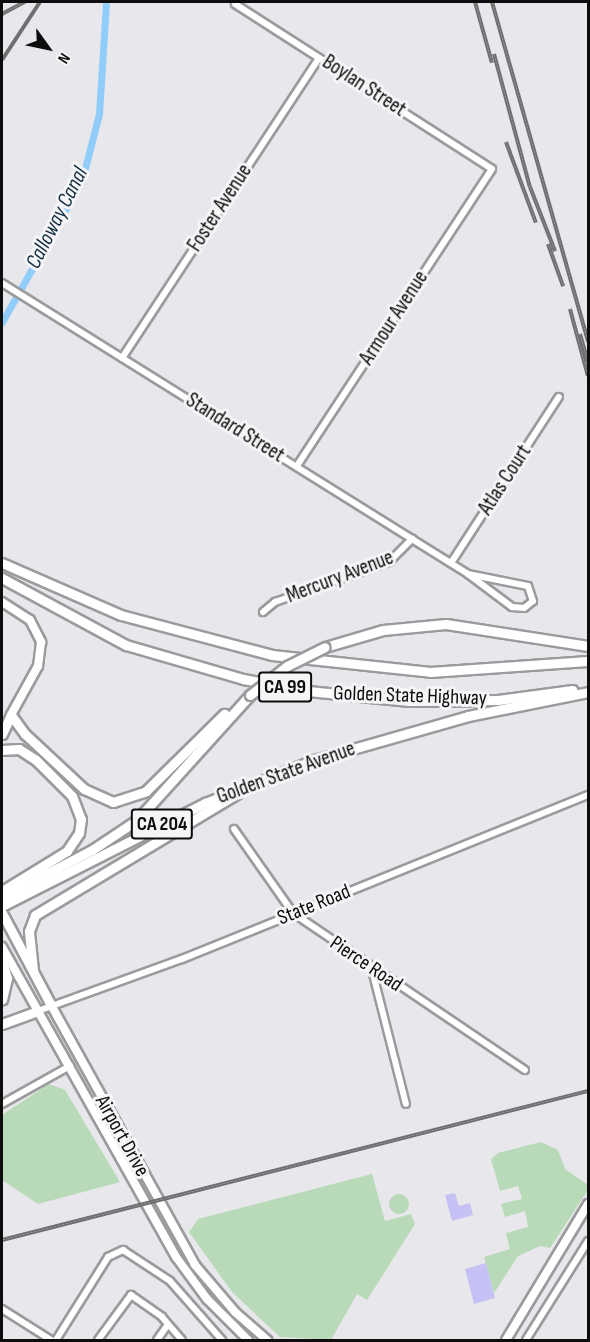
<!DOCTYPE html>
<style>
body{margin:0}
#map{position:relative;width:590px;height:1342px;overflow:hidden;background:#e8e7eb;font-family:"Sofia Sans Condensed",sans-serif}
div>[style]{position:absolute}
.green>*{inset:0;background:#b8dab8}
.round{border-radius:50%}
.canal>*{height:7px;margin:-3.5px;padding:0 3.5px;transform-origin:3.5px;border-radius:3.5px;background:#90cdfa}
.building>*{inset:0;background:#c6c1f4}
.roads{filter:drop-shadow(2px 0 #9b9b9e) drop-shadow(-2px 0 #9b9b9e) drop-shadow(0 2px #9b9b9e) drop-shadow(0 -2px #9b9b9e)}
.minor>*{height:6px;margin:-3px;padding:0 3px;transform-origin:3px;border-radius:3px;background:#fff}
.major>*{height:8px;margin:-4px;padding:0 4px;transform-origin:4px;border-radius:4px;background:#fff}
.highway>*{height:9px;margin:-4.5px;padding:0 4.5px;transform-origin:4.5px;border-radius:4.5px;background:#fff}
.rail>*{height:4px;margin-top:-2px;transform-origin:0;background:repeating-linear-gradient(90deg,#f5f5f8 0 4.5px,#6f6e71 0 9px);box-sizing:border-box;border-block:2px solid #6f6e71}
.bridges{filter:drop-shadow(2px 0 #9b9b9e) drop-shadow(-2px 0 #9b9b9e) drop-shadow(0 2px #9b9b9e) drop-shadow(0 -2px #9b9b9e)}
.highway-bridge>*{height:9px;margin:-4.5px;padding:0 4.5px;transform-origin:4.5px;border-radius:4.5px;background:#fff}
span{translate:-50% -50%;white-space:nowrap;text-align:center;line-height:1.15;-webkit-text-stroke:6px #f5f5f8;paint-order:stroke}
.shield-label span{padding:2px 4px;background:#f5f5f8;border:2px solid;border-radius:4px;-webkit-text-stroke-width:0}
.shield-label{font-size:20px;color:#0d0d0e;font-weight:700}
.street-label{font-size:21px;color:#0d0d0e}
.water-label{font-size:22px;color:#112c3f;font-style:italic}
.frame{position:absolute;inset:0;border:3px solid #0d0d0e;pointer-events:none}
.north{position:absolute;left:18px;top:18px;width:60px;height:60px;-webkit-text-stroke:4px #f5f5f8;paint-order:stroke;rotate:123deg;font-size:16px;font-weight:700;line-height:24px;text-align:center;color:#0d0d0e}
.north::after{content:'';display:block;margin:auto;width:21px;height:27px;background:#0d0d0e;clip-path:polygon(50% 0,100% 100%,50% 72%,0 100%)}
</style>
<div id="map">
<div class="green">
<div style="clip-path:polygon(49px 1084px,65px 1090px,120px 1182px,38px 1204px,2px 1180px,2px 1115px)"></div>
<div style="clip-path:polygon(541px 1142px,558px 1150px,565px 1169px,588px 1185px,588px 1190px,550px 1248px,540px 1246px,518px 1256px,494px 1293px,484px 1257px,510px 1249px,506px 1233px,528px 1227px,525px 1211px,505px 1217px,501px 1204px,522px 1199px,518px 1186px,500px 1191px,491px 1159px,498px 1153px)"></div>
<div style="clip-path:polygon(372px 1174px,385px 1221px,411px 1214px,415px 1224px,367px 1300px,357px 1294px,331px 1340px,280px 1337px,232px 1292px,189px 1232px,198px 1219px)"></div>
<div class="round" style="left:389px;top:1194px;width:20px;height:20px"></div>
</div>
<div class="canal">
<div style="left:2px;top:322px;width:163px;rotate:-60.6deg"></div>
<div style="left:82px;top:180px;width:68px;rotate:-75.6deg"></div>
<div style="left:99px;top:114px;width:112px;rotate:-86.4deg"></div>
</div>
<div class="building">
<div style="clip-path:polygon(455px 1193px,459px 1206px,470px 1203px,473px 1215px,452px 1221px,445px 1195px)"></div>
<div style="clip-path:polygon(486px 1263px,495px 1298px,474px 1304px,465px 1269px)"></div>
</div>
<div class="roads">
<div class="minor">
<div style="left:235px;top:4px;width:305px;rotate:32.7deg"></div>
<div style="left:492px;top:169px;width:355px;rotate:123.3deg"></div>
<div style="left:2px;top:283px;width:549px;rotate:31.98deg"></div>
<div style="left:122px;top:358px;width:359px;rotate:-56.7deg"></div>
<div style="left:451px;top:563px;width:198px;rotate:-57deg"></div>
<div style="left:468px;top:574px;width:61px;rotate:11.3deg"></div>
<div style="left:528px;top:586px;width:16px;rotate:72deg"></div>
<div style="left:533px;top:601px;width:11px;rotate:142deg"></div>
<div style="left:524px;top:608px;width:12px;rotate:-175deg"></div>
<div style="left:512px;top:607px;width:55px;rotate:-143.1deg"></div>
<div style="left:263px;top:612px;width:16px;rotate:-40deg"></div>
<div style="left:275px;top:602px;width:121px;rotate:-19.3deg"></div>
<div style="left:389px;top:562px;width:33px;rotate:-45deg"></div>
<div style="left:234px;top:829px;width:103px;rotate:54.9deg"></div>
<div style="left:293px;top:913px;width:280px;rotate:34.1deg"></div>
<div style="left:372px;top:970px;width:138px;rotate:75.8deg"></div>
<div style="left:38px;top:1011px;width:153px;rotate:-19.9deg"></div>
<div style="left:182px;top:959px;width:438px;rotate:-22deg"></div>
<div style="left:2px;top:1104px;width:78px;rotate:-29.2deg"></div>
<div style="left:2px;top:1309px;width:58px;rotate:32.3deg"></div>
<div style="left:56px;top:1340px;width:98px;rotate:-57.9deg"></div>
<div style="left:108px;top:1257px;width:17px;rotate:-25deg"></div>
<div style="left:123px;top:1250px;width:56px;rotate:33.4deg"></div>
<div style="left:170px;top:1281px;width:79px;rotate:48.6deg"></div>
<div style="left:98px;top:1340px;width:56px;rotate:-53.7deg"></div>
<div style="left:131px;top:1295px;width:38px;rotate:35deg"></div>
<div style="left:162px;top:1317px;width:30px;rotate:49deg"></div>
<div style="left:157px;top:1340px;width:19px;rotate:-55deg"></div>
<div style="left:526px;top:1340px;width:117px;rotate:-57.9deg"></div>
</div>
<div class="major">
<div style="left:2px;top:602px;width:33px;rotate:33deg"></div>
<div style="left:30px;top:620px;width:25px;rotate:63deg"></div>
<div style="left:41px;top:642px;width:24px;rotate:97deg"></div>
<div style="left:38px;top:666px;width:56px;rotate:118.9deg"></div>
<div style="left:2px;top:947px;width:355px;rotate:60.7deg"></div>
<div style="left:176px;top:1257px;width:52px;rotate:53.6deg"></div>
<div style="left:207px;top:1299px;width:58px;rotate:45deg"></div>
<div style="left:51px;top:1005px;width:297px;rotate:61deg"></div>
<div style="left:195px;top:1265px;width:62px;rotate:49.6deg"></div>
<div style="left:235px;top:1312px;width:43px;rotate:41.2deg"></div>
<div style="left:506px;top:1340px;width:159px;rotate:-58.9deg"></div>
</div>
<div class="highway">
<div style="left:2px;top:563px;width:130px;rotate:23.6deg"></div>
<div style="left:121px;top:615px;width:156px;rotate:14.8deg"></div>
<div style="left:272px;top:655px;width:159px;rotate:6.1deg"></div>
<div style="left:430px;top:672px;width:158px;rotate:-4deg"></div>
<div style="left:2px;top:578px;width:141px;rotate:28.4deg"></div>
<div style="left:126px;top:645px;width:122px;rotate:16.2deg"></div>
<div style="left:243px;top:679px;width:66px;rotate:10.5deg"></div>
<div style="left:308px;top:691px;width:102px;rotate:5.6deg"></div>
<div style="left:410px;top:701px;width:88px;rotate:-0.7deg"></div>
<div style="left:498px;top:700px;width:75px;rotate:-7.7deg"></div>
<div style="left:325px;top:647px;width:60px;rotate:-16.3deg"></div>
<div style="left:383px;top:630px;width:63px;rotate:-5.4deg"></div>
<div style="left:446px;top:624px;width:144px;rotate:8.8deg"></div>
<div style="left:11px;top:715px;width:24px;rotate:54deg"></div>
<div style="left:25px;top:734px;width:81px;rotate:43deg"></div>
<div style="left:84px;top:789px;width:32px;rotate:24deg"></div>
<div style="left:113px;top:802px;width:35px;rotate:-18deg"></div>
<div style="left:146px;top:791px;width:110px;rotate:-44.6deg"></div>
<div style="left:2px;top:734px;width:21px;rotate:-65deg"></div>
<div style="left:2px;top:750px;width:17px;rotate:-3deg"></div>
<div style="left:19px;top:749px;width:20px;rotate:33deg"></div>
<div style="left:36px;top:760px;width:51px;rotate:45deg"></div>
<div style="left:72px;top:796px;width:25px;rotate:69deg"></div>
<div style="left:81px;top:819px;width:14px;rotate:98deg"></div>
<div style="left:79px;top:833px;width:22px;rotate:124deg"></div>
<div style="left:67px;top:851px;width:76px;rotate:148.4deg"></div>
<div style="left:2px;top:897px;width:102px;rotate:-27.6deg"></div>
<div style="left:92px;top:850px;width:54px;rotate:-33.7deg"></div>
<div style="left:137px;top:820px;width:169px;rotate:-47.9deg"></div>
<div style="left:2px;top:906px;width:228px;rotate:-26.9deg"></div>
<div style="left:205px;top:803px;width:117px;rotate:-21.5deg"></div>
<div style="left:314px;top:760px;width:160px;rotate:-15.9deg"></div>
<div style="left:468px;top:716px;width:122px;rotate:-11.3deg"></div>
<div style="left:2px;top:913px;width:104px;rotate:62deg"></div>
<div style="left:2px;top:961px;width:18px;rotate:74deg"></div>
<div style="left:7px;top:978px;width:22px;rotate:103deg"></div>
<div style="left:33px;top:970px;width:39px;rotate:-96deg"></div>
<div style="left:29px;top:931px;width:17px;rotate:-69deg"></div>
<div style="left:35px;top:915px;width:235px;rotate:-31deg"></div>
<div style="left:2px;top:1024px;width:38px;rotate:-20deg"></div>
</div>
</div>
<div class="rail">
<div style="left:475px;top:2px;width:63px;rotate:74.4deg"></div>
<div style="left:492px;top:2px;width:353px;rotate:74.2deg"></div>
<div style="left:2px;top:14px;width:26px;rotate:-28deg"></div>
<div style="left:494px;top:54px;width:138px;rotate:74.9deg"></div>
<div style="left:530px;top:187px;width:69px;rotate:68.7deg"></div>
<div style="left:2px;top:60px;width:69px;rotate:-56.8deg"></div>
<div style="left:506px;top:142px;width:86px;rotate:69.7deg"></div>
<div style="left:548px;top:244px;width:45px;rotate:70.3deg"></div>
<div style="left:570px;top:309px;width:69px;rotate:75deg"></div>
<div style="left:580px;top:334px;width:29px;rotate:74deg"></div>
<div style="left:2px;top:1240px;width:605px;rotate:-14.27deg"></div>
</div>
<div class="bridges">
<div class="highway-bridge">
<div style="left:250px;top:695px;width:47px;rotate:-38.1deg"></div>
<div style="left:287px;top:666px;width:42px;rotate:-26.6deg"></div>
</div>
</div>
<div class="shield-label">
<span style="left:285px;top:687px">CA 99</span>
<span style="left:162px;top:824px">CA 204</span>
</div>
<div class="street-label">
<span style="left:364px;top:86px;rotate:33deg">Boylan Street</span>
<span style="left:220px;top:208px;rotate:-57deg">Foster Avenue</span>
<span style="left:394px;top:318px;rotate:-57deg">Armour Avenue</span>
<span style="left:235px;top:428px;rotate:32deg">Standard Street</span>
<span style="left:505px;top:480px;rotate:-57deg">Atlas Court</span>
<span style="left:340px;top:577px;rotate:-21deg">Mercury Avenue</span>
<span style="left:410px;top:696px;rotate:2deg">Golden State Highway</span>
<span style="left:286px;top:773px;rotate:-20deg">Golden State Avenue</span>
<span style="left:314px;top:905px;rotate:-22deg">State Road</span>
<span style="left:366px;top:964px;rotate:34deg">Pierce Road</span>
<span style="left:122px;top:1136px;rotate:61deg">Airport Drive</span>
</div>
<div class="water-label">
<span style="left:57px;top:218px;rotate:-63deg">Calloway Canal</span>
</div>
<div class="frame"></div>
<div class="north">N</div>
</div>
